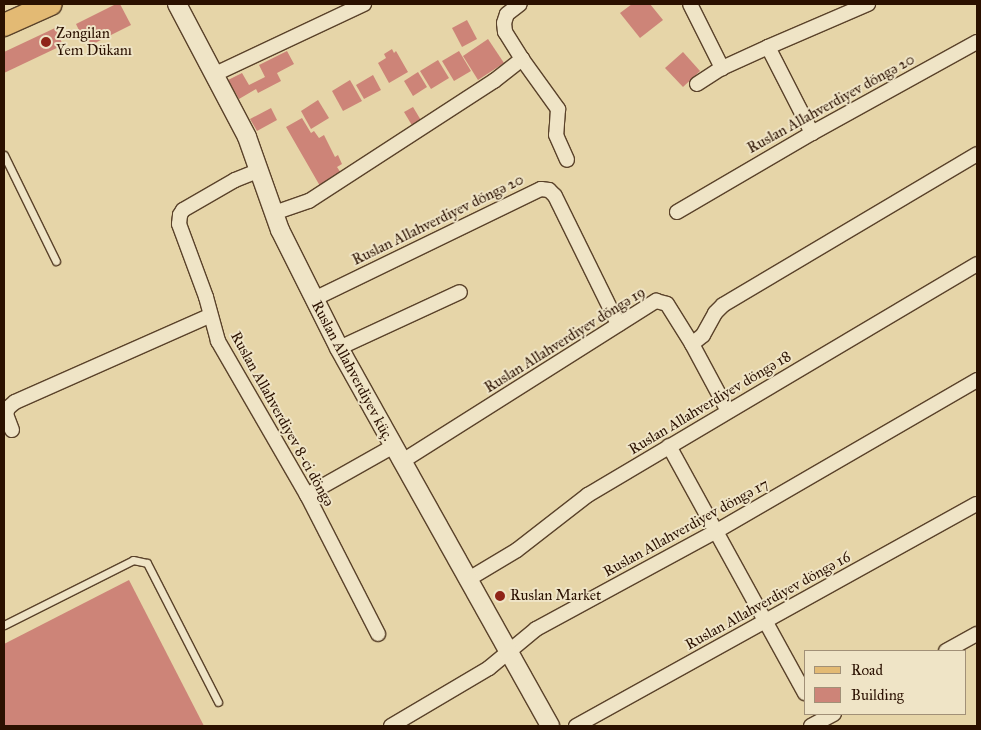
<!DOCTYPE html>
<meta charset="utf-8">
<style>
body{margin:0}
#map{position:relative;width:981px;height:730px;overflow:hidden;background:#e6d5a8;font-family:"IM FELL Great Primer",serif}
div>[style]{position:absolute}
.building>*{inset:0;background:#cd8478}
.roads{filter:drop-shadow(1px 0 #5a422a) drop-shadow(-1px 0 #5a422a) drop-shadow(0 1px #5a422a) drop-shadow(0 -1px #5a422a)}
.service>*{height:7px;margin:-3.5px;padding:0 3.5px;transform-origin:3.5px;border-radius:3.5px;background:#efe4c6}
.minor>*{height:14px;margin:-7px;padding:0 7px;transform-origin:7px;border-radius:7px;background:#efe4c6}
.tertiary>*{height:18px;margin:-9px;padding:0 9px;transform-origin:9px;border-radius:9px;background:#efe4c6}
.primary>*{height:22px;margin:-11px;padding:0 11px;transform-origin:11px;border-radius:11px;background:#e3ba74}
.dots>*{width:14px;height:14px;translate:-50% -50%;box-sizing:border-box;border:2px solid #efe4c6;border-radius:50%}
span{translate:-50% -50%;white-space:nowrap;text-align:center;line-height:1.15;-webkit-text-stroke:4px #efe4c6;paint-order:stroke}
.poi-label{font-size:15px;color:#2b1100}
.left{translate:0 -50%;text-align:left}
.street-label{font-size:15px;color:#2b1100}
.frame{position:absolute;inset:0;border:5px solid #2b1100;pointer-events:none}
.legend{position:absolute;left:804px;top:650px;width:162px;height:65px;box-sizing:border-box;background:#efe4c6;border:1px solid #a19077;margin:0;padding:6px 9px;list-style:none;font-size:15px;color:#2b1100}
.legend li{display:flex;align-items:center;gap:10px;height:25px}
.legend b{width:25px;border:1px solid #a19077}
</style>
<div id="map">
<div class="building">
<div style="clip-path:polygon(116px 4px,120px 4px,131px 25px,87px 47px,76px 24px)"></div>
<div style="clip-path:polygon(632px 4px,650px 4px,663px 20px,640px 38px,620px 13px)"></div>
<div style="clip-path:polygon(467px 20px,477px 39px,462px 47px,452px 28px)"></div>
<div style="clip-path:polygon(55px 28px,63px 45px,4px 73px,4px 52px)"></div>
<div style="clip-path:polygon(488px 39px,504px 63px,478px 80px,463px 56px)"></div>
<div style="clip-path:polygon(392px 49px,394px 53px,396px 51px,408px 72px,389px 83px,378px 63px,386px 58px,384px 54px)"></div>
<div style="clip-path:polygon(287px 51px,294px 64px,277px 73px,281px 81px,258px 93px,256px 89px,239px 99px,228px 80px,242px 73px,249px 85px,265px 77px,259px 65px)"></div>
<div style="clip-path:polygon(459px 51px,471px 71px,454px 81px,442px 61px)"></div>
<div style="clip-path:polygon(683px 52px,700px 71px,683px 87px,665px 68px)"></div>
<div style="clip-path:polygon(438px 60px,449px 78px,431px 89px,420px 71px)"></div>
<div style="clip-path:polygon(418px 72px,427px 87px,413px 96px,404px 81px)"></div>
<div style="clip-path:polygon(373px 75px,381px 90px,364px 99px,356px 85px)"></div>
<div style="clip-path:polygon(350px 80px,362px 101px,343px 111px,332px 91px)"></div>
<div style="clip-path:polygon(318px 100px,329px 118px,311px 129px,301px 111px)"></div>
<div style="clip-path:polygon(413px 107px,422px 122px,413px 127px,404px 112px)"></div>
<div style="clip-path:polygon(271px 108px,277px 120px,257px 131px,250px 119px)"></div>
<div style="clip-path:polygon(302px 118px,311px 133px,314px 131px,319px 138px,324px 135px,335px 157px,338px 155px,342px 164px,337px 167px,341px 173px,320px 186px,286px 127px)"></div>
<div style="clip-path:polygon(129px 580px,204px 726px,4px 726px,4px 644px)"></div>
</div>
<div class="roads">
<div class="service">
<div style="left:4px;top:155px;width:118px;rotate:63.9deg"></div>
<div style="left:4px;top:625px;width:144px;rotate:-26.7deg"></div>
<div style="left:133px;top:560px;width:14px;rotate:12deg"></div>
<div style="left:147px;top:563px;width:156px;rotate:62.9deg"></div>
</div>
<div class="minor">
<div style="left:690px;top:4px;width:72px;rotate:63.4deg"></div>
<div style="left:722px;top:68px;width:51px;rotate:-24.5deg"></div>
<div style="left:768px;top:47px;width:97px;rotate:62.9deg"></div>
<div style="left:768px;top:47px;width:109px;rotate:-23.3deg"></div>
<div style="left:522px;top:59px;width:62px;rotate:54.2deg"></div>
<div style="left:558px;top:109px;width:26px;rotate:94deg"></div>
<div style="left:556px;top:135px;width:27px;rotate:66deg"></div>
<div style="left:213px;top:75px;width:167px;rotate:-25.2deg"></div>
<div style="left:697px;top:84px;width:30px;rotate:-33deg"></div>
<div style="left:260px;top:170px;width:27px;rotate:158deg"></div>
<div style="left:235px;top:180px;width:60px;rotate:150deg"></div>
<div style="left:183px;top:210px;width:6px;rotate:121deg"></div>
<div style="left:180px;top:215px;width:9px;rotate:96deg"></div>
<div style="left:179px;top:224px;width:78px;rotate:69.7deg"></div>
<div style="left:206px;top:297px;width:46px;rotate:74.7deg"></div>
<div style="left:218px;top:341px;width:178px;rotate:60deg"></div>
<div style="left:307px;top:495px;width:156px;rotate:62.9deg"></div>
<div style="left:677px;top:212px;width:156px;rotate:-30.3deg"></div>
<div style="left:812px;top:133px;width:188px;rotate:-28.9deg"></div>
<div style="left:274px;top:213px;width:37px;rotate:-19deg"></div>
<div style="left:309px;top:201px;width:221px;rotate:-33deg"></div>
<div style="left:494px;top:81px;width:36px;rotate:-38deg"></div>
<div style="left:522px;top:59px;width:32px;rotate:-122deg"></div>
<div style="left:505px;top:32px;width:9px;rotate:-96deg"></div>
<div style="left:504px;top:23px;width:9px;rotate:-72deg"></div>
<div style="left:507px;top:14px;width:16px;rotate:-38deg"></div>
<div style="left:314px;top:299px;width:252px;rotate:-25.9deg"></div>
<div style="left:541px;top:189px;width:8px;rotate:7deg"></div>
<div style="left:549px;top:190px;width:8px;rotate:45deg"></div>
<div style="left:555px;top:196px;width:143px;rotate:63.8deg"></div>
<div style="left:692px;top:344px;width:76px;rotate:61.8deg"></div>
<div style="left:339px;top:348px;width:133px;rotate:-24.8deg"></div>
<div style="left:12px;top:430px;width:17px;rotate:-111deg"></div>
<div style="left:6px;top:414px;width:6px;rotate:-72deg"></div>
<div style="left:8px;top:408px;width:9px;rotate:-41deg"></div>
<div style="left:15px;top:402px;width:212px;rotate:-23.9deg"></div>
<div style="left:669px;top:446px;width:282px;rotate:61.2deg"></div>
<div style="left:401px;top:462px;width:302px;rotate:-32.3deg"></div>
<div style="left:656px;top:301px;width:11px;rotate:15deg"></div>
<div style="left:667px;top:304px;width:47px;rotate:58deg"></div>
<div style="left:692px;top:344px;width:14px;rotate:-39deg"></div>
<div style="left:703px;top:335px;width:25px;rotate:-61deg"></div>
<div style="left:715px;top:313px;width:11px;rotate:-45deg"></div>
<div style="left:723px;top:305px;width:295px;rotate:-30.7deg"></div>
<div style="left:307px;top:495px;width:98px;rotate:-29.5deg"></div>
<div style="left:467px;top:580px;width:58px;rotate:-31deg"></div>
<div style="left:517px;top:550px;width:90px;rotate:-37.8deg"></div>
<div style="left:588px;top:495px;width:452px;rotate:-30.7deg"></div>
<div style="left:946px;top:651px;width:35px;rotate:-29deg"></div>
<div style="left:391px;top:726px;width:114px;rotate:-30.6deg"></div>
<div style="left:489px;top:668px;width:61px;rotate:-39.7deg"></div>
<div style="left:536px;top:629px;width:204px;rotate:-28.5deg"></div>
<div style="left:715px;top:532px;width:303px;rotate:-30.1deg"></div>
<div style="left:576px;top:726px;width:458px;rotate:-29deg"></div>
<div style="left:811px;top:726px;width:26px;rotate:-28deg"></div>
</div>
<div class="tertiary">
<div style="left:177px;top:4px;width:150px;rotate:62.2deg"></div>
<div style="left:247px;top:137px;width:99px;rotate:70.5deg"></div>
<div style="left:280px;top:230px;width:132px;rotate:63.4deg"></div>
<div style="left:339px;top:348px;width:433px;rotate:60.8deg"></div>
</div>
<div class="primary">
<div style="left:4px;top:25px;width:51px;rotate:-24.1deg"></div>
</div>
</div>
<div class="dots">
<div style="left:46px;top:42px;background:#8f2418"></div>
<div style="left:500px;top:596px;background:#8f2418"></div>
</div>
<div class="poi-label">
<span class="left" style="left:56px;top:42px">Zəngilan<br>Yem Dükanı</span>
<span class="left" style="left:510px;top:596px">Ruslan Market</span>
</div>
<div class="street-label">
<span style="left:831px;top:104px;rotate:-29deg">Ruslan Allahverdiyev döngə 20</span>
<span style="left:438px;top:220px;rotate:-26deg">Ruslan Allahverdiyev döngə 20</span>
<span style="left:565px;top:340px;rotate:-32deg">Ruslan Allahverdiyev döngə 19</span>
<span style="left:352px;top:371px;rotate:62deg">Ruslan Allahverdiyev küç.</span>
<span style="left:710px;top:403px;rotate:-31deg">Ruslan Allahverdiyev döngə 18</span>
<span style="left:282px;top:419px;rotate:61deg">Ruslan Allahverdiyev 8-ci döngə</span>
<span style="left:686px;top:528px;rotate:-29deg">Ruslan Allahverdiyev döngə 17</span>
<span style="left:768px;top:601px;rotate:-29deg">Ruslan Allahverdiyev döngə 16</span>
</div>
<div class="frame"></div>
<ul class="legend">
<li><b style="height:6px;background:#e3ba74"></b>Road</li>
<li><b style="height:14px;background:#cd8478"></b>Building</li>
</ul>
</div>
